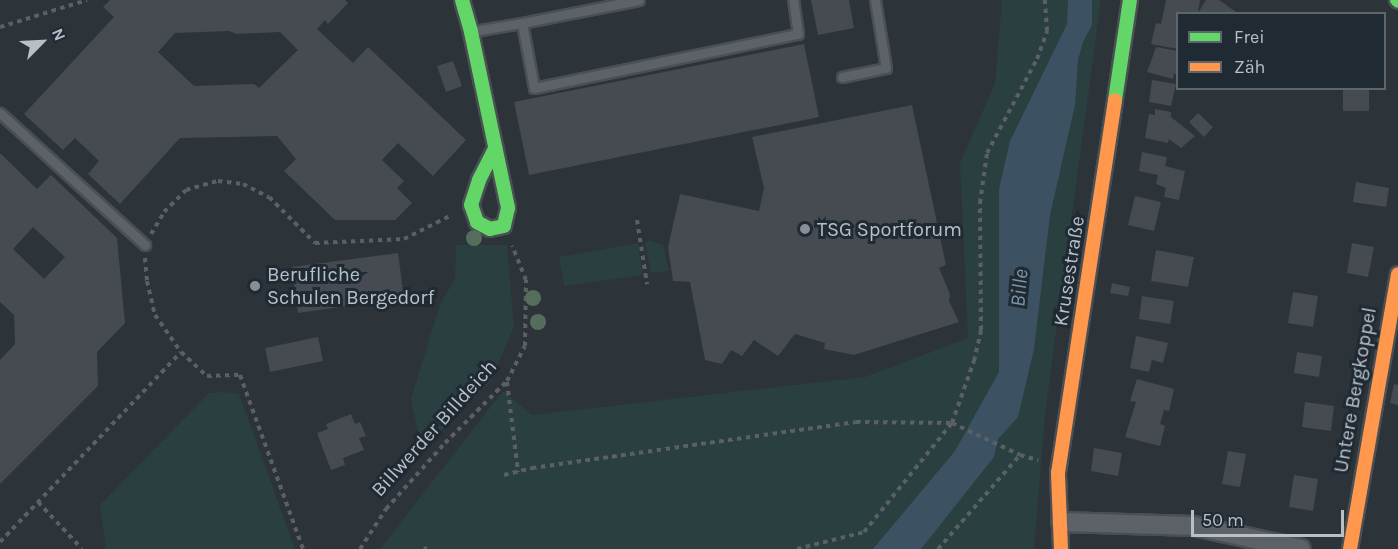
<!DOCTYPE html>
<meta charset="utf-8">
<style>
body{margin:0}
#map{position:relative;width:1398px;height:549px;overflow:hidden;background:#2c3339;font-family:Karla,sans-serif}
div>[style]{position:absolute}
.green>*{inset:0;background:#2a3f3f}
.water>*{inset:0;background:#3c5162}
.building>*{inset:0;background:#454b50}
.path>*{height:4px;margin-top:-2px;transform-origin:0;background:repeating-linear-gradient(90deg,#5a6064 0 4.5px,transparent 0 9px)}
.roads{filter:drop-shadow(2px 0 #4a4f54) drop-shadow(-2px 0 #4a4f54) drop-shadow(0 2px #4a4f54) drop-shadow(0 -2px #4a4f54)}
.lane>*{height:9px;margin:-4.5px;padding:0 4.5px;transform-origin:4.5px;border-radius:4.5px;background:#5c6267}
.street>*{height:18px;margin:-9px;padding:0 9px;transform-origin:9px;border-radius:9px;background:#5c6267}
.fast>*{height:14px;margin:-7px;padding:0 7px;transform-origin:7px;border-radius:7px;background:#63d668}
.slow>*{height:14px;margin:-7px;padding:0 7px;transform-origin:7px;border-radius:7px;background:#ff974d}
.trees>*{width:16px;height:16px;margin:-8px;border-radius:50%;background:#556d5d}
.dots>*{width:16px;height:16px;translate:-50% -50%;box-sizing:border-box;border:3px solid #202a33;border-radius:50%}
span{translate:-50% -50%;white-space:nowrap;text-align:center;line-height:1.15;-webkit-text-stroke:6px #202a33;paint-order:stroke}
.poi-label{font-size:20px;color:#b7c0c9}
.left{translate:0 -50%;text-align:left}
.street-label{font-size:20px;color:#b7c0c9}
.water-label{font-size:21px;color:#7a95aa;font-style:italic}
.legend{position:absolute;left:1176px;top:12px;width:210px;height:78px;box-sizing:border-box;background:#202a33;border:2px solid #5c666f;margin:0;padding:8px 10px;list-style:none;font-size:18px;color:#b7c0c9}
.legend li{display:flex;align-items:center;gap:12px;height:30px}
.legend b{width:30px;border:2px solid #5c666f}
.north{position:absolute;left:12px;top:12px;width:60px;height:60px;-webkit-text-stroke:4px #202a33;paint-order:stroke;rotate:66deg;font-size:16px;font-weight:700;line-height:24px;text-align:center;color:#b7c0c9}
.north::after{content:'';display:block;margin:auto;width:21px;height:27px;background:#b7c0c9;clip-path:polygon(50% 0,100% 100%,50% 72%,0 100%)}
.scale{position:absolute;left:1191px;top:510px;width:153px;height:27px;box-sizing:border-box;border:3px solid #b7c0c9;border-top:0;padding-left:8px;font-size:18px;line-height:21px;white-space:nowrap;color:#b7c0c9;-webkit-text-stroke:4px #202a33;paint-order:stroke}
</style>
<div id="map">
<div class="green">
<div style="clip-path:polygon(1002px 0,1101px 0,1045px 414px,1034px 549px,380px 549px,503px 391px,532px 415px,865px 377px,968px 338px,960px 163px,995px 83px)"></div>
<div style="clip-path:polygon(650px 241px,663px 245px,669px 271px,651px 273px,645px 242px)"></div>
<div style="clip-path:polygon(638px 243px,643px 275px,564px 286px,559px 257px)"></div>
<div style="clip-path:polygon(456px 245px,507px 245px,514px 327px,491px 381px,422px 451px,411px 399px,440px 304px,455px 279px)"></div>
<div style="clip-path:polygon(224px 392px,239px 394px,295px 549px,106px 549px,100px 505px,209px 393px)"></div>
</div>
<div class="water">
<div style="clip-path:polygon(1068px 0,1092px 0,1092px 25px,1083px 42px,1078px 60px,1075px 105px,1050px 215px,1034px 349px,1018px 417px,998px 439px,994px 457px,921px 549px,873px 549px,955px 451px,999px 372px,999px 189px,1010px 141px,1067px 24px)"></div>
</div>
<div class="building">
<div style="clip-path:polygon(evenodd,110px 0,345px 0,348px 3px,328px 24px,325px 20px,317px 29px,353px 63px,368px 47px,466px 140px,433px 176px,398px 143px,382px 160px,404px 181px,397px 188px,412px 203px,395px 220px,335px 220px,284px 171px,296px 159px,277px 136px,180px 138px,120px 204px,88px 174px,99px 161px,75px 138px,63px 150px,24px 114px,114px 17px,103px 7px,110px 0,229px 31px,237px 34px,280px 32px,298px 50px,259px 88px,254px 84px,194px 86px,158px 52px,175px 33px,229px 31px)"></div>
<div style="clip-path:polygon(811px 0,849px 0,854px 28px,818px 35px)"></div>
<div style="clip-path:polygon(1166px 0,1200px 0,1198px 13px,1206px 0,1219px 0,1239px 14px,1178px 14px,1178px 49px,1151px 44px,1156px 23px,1161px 24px)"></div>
<div style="clip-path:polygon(804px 44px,819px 117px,529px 175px,514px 102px)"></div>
<div style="clip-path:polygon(1156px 47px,1178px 51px,1178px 74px,1174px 74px,1173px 79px,1147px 72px)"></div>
<div style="clip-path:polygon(453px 61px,462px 86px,446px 92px,437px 66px)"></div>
<div style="clip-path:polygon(1152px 80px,1176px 84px,1171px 106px,1149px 102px)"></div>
<div style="clip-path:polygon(1343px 88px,1369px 88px,1369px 111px,1343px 111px)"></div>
<div style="clip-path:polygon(912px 105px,946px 265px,939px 268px,950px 294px,949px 301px,959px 322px,854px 355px,824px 349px,825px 343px,795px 334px,778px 356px,754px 340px,742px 356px,731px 350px,722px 364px,705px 360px,690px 282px,673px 281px,668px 247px,680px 194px,759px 211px,764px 188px,752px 137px)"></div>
<div style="clip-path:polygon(1155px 109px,1171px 112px,1171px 117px,1195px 136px,1181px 148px,1169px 139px,1168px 143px,1145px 138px,1149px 114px,1155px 115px)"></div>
<div style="clip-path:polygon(1198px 113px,1213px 127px,1204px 137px,1189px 122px)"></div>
<div style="clip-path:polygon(1142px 152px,1167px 157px,1165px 166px,1185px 171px,1179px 200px,1164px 197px,1166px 188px,1156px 184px,1158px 175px,1139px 171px)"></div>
<div style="clip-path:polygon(evenodd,0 153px,37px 189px,51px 175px,117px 238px,125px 323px,97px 352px,98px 386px,0 484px,0 360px,15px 344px,14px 315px,0 302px,0 153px,33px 227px,65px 257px,44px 279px,13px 249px,33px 227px)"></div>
<div style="clip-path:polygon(1356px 182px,1389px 188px,1386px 207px,1353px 202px)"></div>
<div style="clip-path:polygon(1135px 196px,1161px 202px,1154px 231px,1128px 225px)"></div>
<div style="clip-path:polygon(1352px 243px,1374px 247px,1368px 277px,1347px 273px)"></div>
<div style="clip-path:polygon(1156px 250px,1194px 257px,1188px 287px,1151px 281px)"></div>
<div style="clip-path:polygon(398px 253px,404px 298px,298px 313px,292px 267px)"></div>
<div style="clip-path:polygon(1112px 283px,1130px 287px,1128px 296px,1110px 293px)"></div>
<div style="clip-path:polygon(1293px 292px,1318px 296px,1313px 327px,1288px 323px)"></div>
<div style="clip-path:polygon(1142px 296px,1174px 301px,1170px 324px,1139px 319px)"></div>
<div style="clip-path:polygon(1136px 336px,1168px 343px,1163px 363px,1152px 360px,1149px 372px,1130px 368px)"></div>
<div style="clip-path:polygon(318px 337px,323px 361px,270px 372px,265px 348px)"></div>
<div style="clip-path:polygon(1297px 352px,1322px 356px,1319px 377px,1294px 373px)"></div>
<div style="clip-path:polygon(1137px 379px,1174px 389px,1169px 411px,1164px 410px,1160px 424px,1165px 426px,1160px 446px,1125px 437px,1136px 402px,1130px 401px)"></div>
<div style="clip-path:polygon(1394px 384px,1398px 385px,1398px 405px,1390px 403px)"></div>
<div style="clip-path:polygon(1305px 402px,1334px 406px,1331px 431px,1302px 427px)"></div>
<div style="clip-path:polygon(351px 414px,355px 424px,360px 422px,366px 436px,359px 438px,364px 450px,343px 458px,345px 465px,331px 470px,317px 433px,328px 429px,326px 424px)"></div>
<div style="clip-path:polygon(1094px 448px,1122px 453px,1118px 476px,1091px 471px)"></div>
<div style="clip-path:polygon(1228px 451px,1246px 454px,1240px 487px,1222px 484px)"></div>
<div style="clip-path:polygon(1294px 475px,1318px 479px,1313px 511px,1289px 507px)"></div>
</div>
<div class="path">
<div style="left:0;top:27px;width:91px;rotate:-17.2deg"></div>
<div style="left:637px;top:220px;width:65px;rotate:81.1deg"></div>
<div style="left:151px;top:234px;width:26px;rotate:-59deg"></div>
<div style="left:164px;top:212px;width:31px;rotate:-45deg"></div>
<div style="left:186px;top:190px;width:33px;rotate:-16deg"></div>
<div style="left:218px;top:181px;width:25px;rotate:7deg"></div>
<div style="left:243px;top:184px;width:29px;rotate:27deg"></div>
<div style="left:269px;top:197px;width:65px;rotate:45deg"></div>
<div style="left:315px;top:243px;width:89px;rotate:-2.6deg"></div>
<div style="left:404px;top:239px;width:54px;rotate:-26.6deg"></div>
<div style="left:145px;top:258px;width:23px;rotate:85deg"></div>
<div style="left:147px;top:281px;width:35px;rotate:77deg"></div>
<div style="left:155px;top:315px;width:45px;rotate:54.9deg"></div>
<div style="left:181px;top:352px;width:35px;rotate:43deg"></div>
<div style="left:207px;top:376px;width:33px;rotate:-2deg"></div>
<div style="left:240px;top:375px;width:185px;rotate:70.1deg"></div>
<div style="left:507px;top:382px;width:91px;rotate:83deg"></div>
<div style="left:504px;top:475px;width:29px;rotate:-14deg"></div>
<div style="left:532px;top:468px;width:327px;rotate:-8.1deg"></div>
<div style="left:856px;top:422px;width:96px;rotate:0.6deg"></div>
<div style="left:952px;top:423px;width:75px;rotate:25.2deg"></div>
<div style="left:38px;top:502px;width:64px;rotate:46.9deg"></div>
<div style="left:0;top:542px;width:262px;rotate:-46.4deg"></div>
<div style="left:424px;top:547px;width:3px;rotate:45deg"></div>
<div style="left:360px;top:549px;width:48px;rotate:-57deg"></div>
<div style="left:386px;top:509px;width:89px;rotate:-48.2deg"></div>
<div style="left:445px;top:443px;width:88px;rotate:-45deg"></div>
<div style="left:507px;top:381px;width:39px;rotate:-63deg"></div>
<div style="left:525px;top:346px;width:66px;rotate:-89.1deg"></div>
<div style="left:526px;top:280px;width:37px;rotate:-112deg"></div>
<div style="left:797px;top:549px;width:69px;rotate:-14.2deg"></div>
<div style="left:864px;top:532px;width:140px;rotate:-51.1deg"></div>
<div style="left:952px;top:423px;width:66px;rotate:-70.5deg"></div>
<div style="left:974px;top:361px;width:32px;rotate:-77deg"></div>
<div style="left:981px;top:330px;width:127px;rotate:-90.5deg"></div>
<div style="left:980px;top:203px;width:50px;rotate:-82deg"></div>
<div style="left:987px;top:153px;width:106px;rotate:-62deg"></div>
<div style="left:1037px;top:59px;width:30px;rotate:-70deg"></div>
<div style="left:1047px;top:31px;width:31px;rotate:-94deg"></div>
<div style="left:938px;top:549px;width:125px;rotate:-48.9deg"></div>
<div style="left:1020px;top:455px;width:19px;rotate:16deg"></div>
</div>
<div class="roads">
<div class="lane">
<div style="left:639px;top:0;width:119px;rotate:168.9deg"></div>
<div style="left:522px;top:23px;width:66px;rotate:79.5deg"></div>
<div style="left:534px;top:88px;width:269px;rotate:-11.6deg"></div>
<div style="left:798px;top:34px;width:34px;rotate:-98deg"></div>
<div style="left:474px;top:31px;width:49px;rotate:-9.5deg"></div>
<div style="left:842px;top:77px;width:45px;rotate:-11.6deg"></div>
<div style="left:886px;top:68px;width:69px;rotate:-99.2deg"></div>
<div style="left:0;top:113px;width:196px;rotate:42.3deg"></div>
</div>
<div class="street">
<div style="left:1061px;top:522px;width:133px;rotate:1.7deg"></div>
<div style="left:1194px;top:526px;width:109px;rotate:12.1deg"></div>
</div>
<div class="fast">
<div style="left:462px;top:0;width:33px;rotate:74deg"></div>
<div style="left:471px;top:32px;width:180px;rotate:78.1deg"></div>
<div style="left:508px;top:208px;width:18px;rotate:103deg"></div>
<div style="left:504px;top:226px;width:14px;rotate:168deg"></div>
<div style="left:490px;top:229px;width:15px;rotate:-152deg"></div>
<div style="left:477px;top:222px;width:18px;rotate:-109deg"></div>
<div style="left:471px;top:205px;width:26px;rotate:-72deg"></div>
<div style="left:479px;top:180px;width:36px;rotate:-63deg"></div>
<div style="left:1397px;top:0;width:1px;rotate:45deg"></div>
<div style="left:1115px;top:100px;width:101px;rotate:-81.5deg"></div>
</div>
<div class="slow">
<div style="left:1061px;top:549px;width:76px;rotate:-92.3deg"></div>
<div style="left:1058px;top:473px;width:377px;rotate:-81.3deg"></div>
<div style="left:1350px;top:549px;width:279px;rotate:-80.1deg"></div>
</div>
</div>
<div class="trees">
<div style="left:474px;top:238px"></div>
<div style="left:533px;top:298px"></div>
<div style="left:538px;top:322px"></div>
</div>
<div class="dots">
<div style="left:805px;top:229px;background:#868f97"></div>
<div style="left:255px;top:286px;background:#868f97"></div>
</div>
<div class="poi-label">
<span class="left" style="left:817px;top:229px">TSG Sportforum</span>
<span class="left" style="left:267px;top:286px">Berufliche<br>Schulen Bergedorf</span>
</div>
<div class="street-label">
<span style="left:1069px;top:271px;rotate:-81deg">Krusestraße</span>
<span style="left:1355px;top:390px;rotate:-80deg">Untere Bergkoppel</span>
<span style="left:434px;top:428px;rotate:-48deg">Billwerder Billdeich</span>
</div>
<div class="water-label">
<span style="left:1019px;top:288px;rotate:-85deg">Bille</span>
</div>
<ul class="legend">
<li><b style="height:8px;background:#63d668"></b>Frei</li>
<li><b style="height:8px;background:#ff974d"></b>Zäh</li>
</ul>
<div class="north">N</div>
<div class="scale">50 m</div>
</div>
